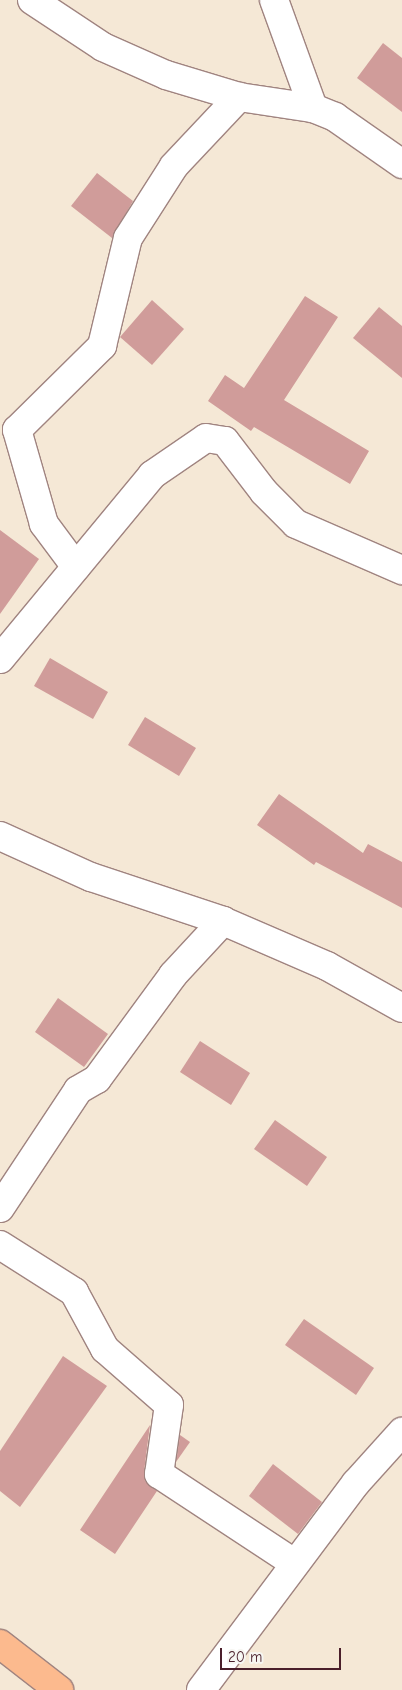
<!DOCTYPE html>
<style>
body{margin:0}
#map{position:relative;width:402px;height:1690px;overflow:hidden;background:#f5e8d6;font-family:"Comic Neue",sans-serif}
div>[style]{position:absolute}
.building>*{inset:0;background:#d09c9a}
.roads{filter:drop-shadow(1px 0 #a08480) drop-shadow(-1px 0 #a08480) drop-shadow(0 1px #a08480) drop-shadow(0 -1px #a08480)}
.street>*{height:28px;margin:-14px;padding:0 14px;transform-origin:14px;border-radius:14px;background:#fff}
.highway>*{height:28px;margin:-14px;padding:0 14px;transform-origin:14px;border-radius:14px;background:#fcba8e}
span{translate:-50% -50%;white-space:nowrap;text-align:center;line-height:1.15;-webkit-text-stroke:4px #f6f6f2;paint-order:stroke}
.scale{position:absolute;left:220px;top:1648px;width:121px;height:22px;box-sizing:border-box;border:2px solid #4a1f2b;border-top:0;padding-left:6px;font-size:15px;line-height:18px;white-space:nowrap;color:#4a1f2b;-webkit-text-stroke:4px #f6f6f2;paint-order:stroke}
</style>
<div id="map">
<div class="building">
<div style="clip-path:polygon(383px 43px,402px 58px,402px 112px,357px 78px)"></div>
<div style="clip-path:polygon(97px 173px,133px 201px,112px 238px,71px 206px)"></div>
<div style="clip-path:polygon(305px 296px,338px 317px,284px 400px,369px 451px,350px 484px,254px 427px,251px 431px,208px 401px,225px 375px,244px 388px)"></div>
<div style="clip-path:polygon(152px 300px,184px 329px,152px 365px,120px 337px)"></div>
<div style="clip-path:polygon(379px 307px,402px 326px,402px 378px,353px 338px)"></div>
<div style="clip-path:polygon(0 530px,39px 559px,0 614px)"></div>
<div style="clip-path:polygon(50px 658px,108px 692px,93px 719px,34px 686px)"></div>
<div style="clip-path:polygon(145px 717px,196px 748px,179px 776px,128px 745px)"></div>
<div style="clip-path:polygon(279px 794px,363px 853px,368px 844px,402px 862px,402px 908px,316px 862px,314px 865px,257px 825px)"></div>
<div style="clip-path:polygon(58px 998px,108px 1034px,84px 1067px,35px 1032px)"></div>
<div style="clip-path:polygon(200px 1041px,250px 1073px,231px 1105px,180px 1072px)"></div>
<div style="clip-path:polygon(275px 1120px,327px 1157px,307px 1186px,254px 1149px)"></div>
<div style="clip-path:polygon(304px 1319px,374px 1368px,356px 1395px,285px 1345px)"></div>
<div style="clip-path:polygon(63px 1356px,107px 1386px,20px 1507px,0 1491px,0 1451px)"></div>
<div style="clip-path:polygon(150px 1425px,144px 1472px,145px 1481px,157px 1491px,115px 1554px,80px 1530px)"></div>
<div style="clip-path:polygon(180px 1435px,190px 1442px,176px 1462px)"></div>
<div style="clip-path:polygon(273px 1464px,322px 1502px,298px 1534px,249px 1496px)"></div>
</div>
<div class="roads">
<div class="street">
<div style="left:32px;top:0;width:85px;rotate:33.5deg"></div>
<div style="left:103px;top:47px;width:69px;rotate:24deg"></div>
<div style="left:166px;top:75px;width:76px;rotate:16.8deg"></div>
<div style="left:239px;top:97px;width:75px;rotate:8.5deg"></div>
<div style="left:313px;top:108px;width:24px;rotate:22deg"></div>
<div style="left:335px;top:117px;width:82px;rotate:35deg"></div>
<div style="left:274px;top:0;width:115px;rotate:70.1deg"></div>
<div style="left:76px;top:567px;width:54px;rotate:-126.7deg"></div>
<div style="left:44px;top:524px;width:98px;rotate:-106deg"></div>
<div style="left:17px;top:430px;width:120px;rotate:-44.7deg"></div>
<div style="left:102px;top:346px;width:111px;rotate:-76.5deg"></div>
<div style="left:128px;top:238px;width:85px;rotate:-57.4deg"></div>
<div style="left:174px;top:166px;width:95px;rotate:-46.7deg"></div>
<div style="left:0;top:659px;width:239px;rotate:-50.4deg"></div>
<div style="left:152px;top:475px;width:65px;rotate:-34.4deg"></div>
<div style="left:206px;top:438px;width:19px;rotate:9deg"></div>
<div style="left:225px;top:441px;width:64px;rotate:52.6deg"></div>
<div style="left:264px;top:492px;width:45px;rotate:45deg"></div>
<div style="left:296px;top:524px;width:116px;rotate:23.5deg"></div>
<div style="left:0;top:836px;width:100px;rotate:24.3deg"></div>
<div style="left:91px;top:877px;width:139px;rotate:18.4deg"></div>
<div style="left:223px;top:921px;width:113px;rotate:23.4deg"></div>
<div style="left:327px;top:966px;width:86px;rotate:29.2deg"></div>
<div style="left:0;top:1208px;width:141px;rotate:-56.5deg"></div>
<div style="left:78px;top:1090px;width:22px;rotate:-30deg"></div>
<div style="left:97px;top:1079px;width:129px;rotate:-53.8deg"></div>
<div style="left:173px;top:975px;width:74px;rotate:-47.2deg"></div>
<div style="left:0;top:1245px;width:88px;rotate:32.4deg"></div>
<div style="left:74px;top:1292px;width:65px;rotate:61.5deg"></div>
<div style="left:105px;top:1349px;width:85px;rotate:41.2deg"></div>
<div style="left:169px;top:1405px;width:70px;rotate:98.2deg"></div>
<div style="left:159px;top:1474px;width:162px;rotate:33.4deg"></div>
<div style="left:201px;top:1690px;width:259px;rotate:-53.2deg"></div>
<div style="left:356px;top:1483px;width:69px;rotate:-48deg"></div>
</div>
<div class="highway">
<div style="left:0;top:1644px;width:75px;rotate:37.9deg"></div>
</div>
</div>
<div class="scale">20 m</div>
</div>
